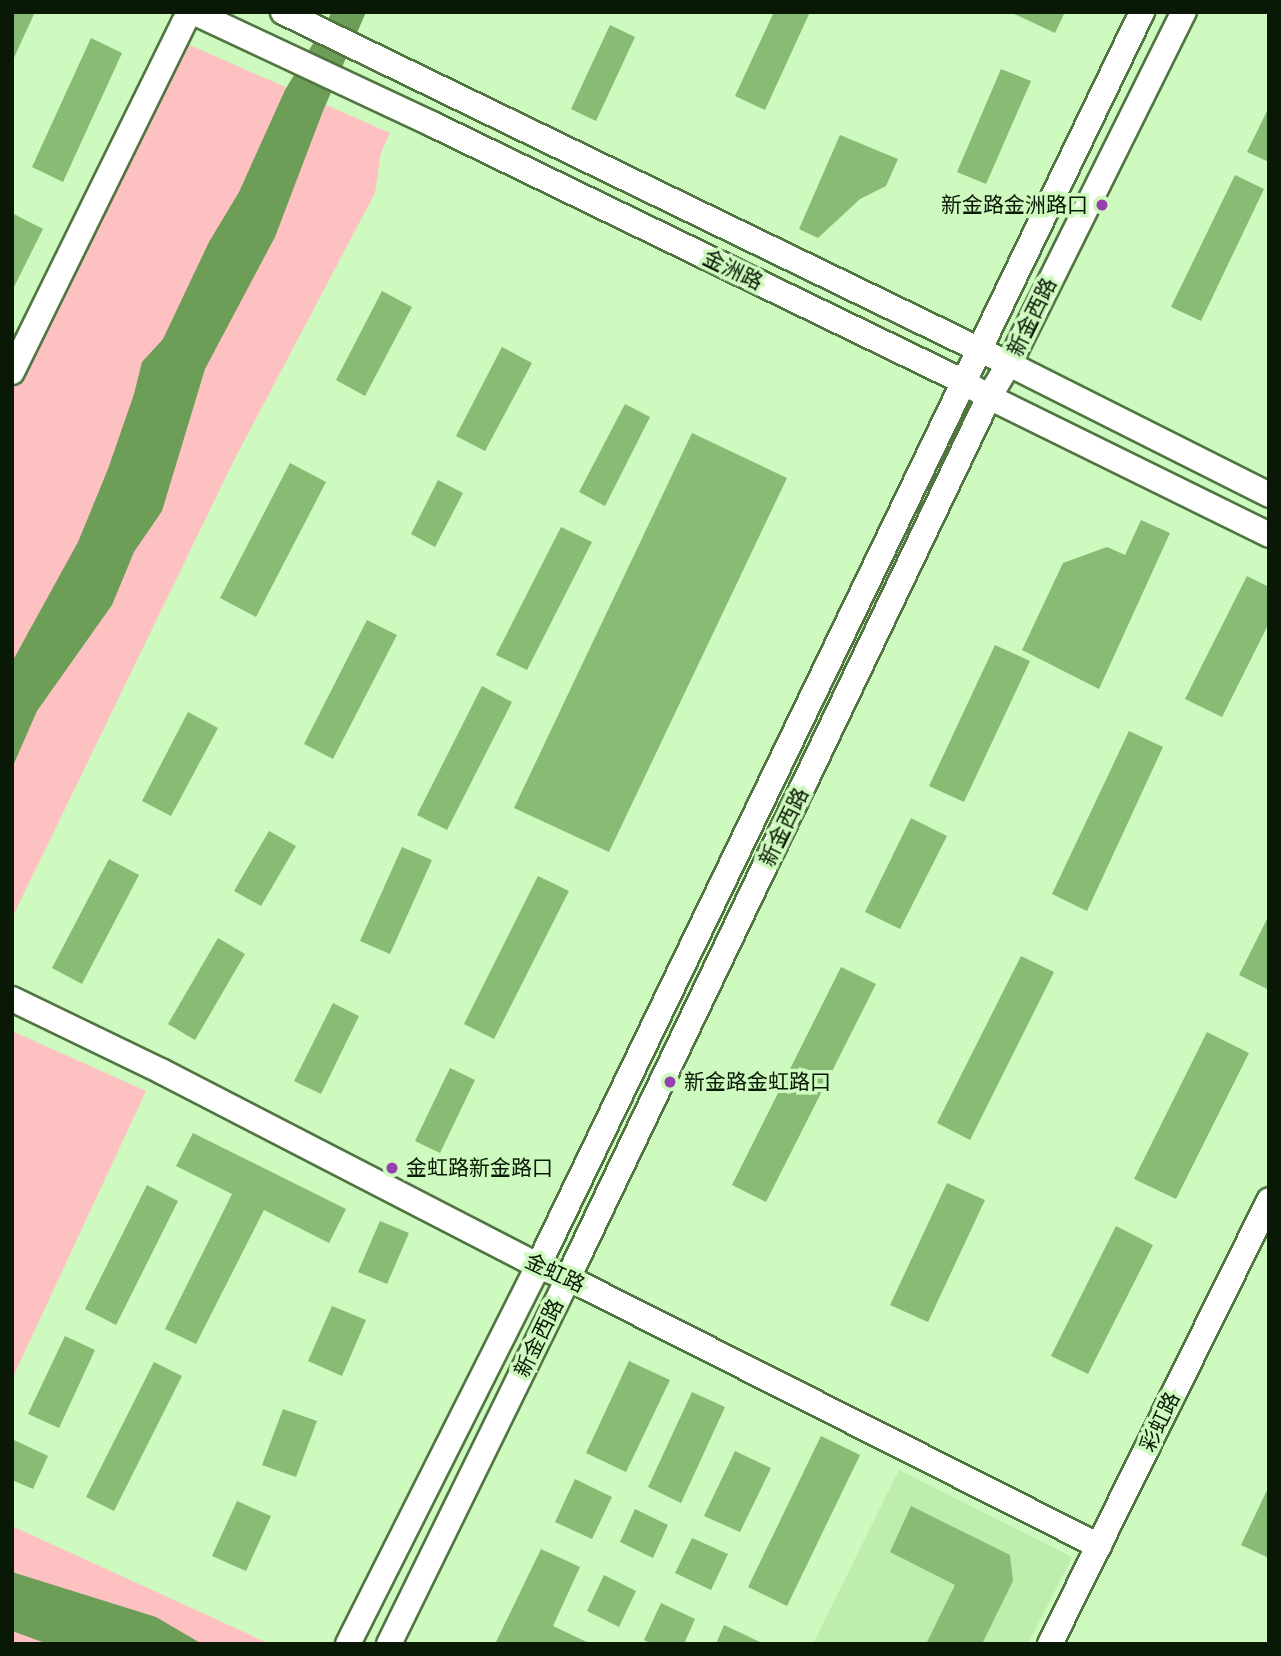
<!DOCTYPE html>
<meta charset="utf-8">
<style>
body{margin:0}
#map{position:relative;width:1281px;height:1656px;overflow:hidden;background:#cef9bf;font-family:"Crimson Pro","Noto Sans SC",serif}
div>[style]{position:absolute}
.built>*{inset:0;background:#beedae}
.green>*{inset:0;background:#fdc1c2}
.water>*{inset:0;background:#6c9e58}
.building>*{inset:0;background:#88bb74}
.roads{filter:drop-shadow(2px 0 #507541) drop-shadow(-2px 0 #507541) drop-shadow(0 2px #507541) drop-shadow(0 -2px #507541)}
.secondary>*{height:24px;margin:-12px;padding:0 12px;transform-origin:12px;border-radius:12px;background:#fff}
.dots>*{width:19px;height:19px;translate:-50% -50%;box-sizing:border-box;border:4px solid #cef9bf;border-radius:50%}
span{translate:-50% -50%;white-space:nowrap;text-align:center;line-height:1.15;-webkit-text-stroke:7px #cef9bf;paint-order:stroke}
.poi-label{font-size:21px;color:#0a1905}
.right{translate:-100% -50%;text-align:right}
.left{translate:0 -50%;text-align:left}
.street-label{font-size:21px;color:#0a1905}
.frame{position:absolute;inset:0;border:14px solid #0a1905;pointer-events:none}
</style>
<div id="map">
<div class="built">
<div style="clip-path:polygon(899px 1470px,1072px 1557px,1028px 1644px,813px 1644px)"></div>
</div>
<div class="green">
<div style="clip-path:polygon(176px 39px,390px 133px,381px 152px,375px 193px,234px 460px,12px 918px,12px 372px)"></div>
<div style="clip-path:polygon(12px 1031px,146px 1091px,12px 1379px)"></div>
<div style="clip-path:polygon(12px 1526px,270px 1644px,12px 1644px)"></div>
</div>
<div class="water">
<div style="clip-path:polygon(332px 12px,366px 12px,323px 111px,275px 237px,205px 369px,162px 511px,134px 552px,112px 605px,37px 711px,12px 768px,12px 662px,78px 542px,108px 469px,134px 394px,142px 362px,163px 339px,209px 242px,239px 192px,285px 90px)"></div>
<div style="clip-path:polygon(12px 1572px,156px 1617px,202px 1644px,48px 1644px,12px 1631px)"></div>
</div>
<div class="building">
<div style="clip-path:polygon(12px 12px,35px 12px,12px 62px)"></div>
<div style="clip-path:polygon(774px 12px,810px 12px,765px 110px,735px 96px)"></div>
<div style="clip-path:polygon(1010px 12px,1065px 12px,1055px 33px)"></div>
<div style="clip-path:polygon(610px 25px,635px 37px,596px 121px,571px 109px)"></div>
<div style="clip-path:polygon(91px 38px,122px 53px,63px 182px,32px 167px)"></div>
<div style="clip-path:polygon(1001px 69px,1031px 81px,986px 184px,957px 172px)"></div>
<div style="clip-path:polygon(1269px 107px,1269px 162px,1247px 152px)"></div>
<div style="clip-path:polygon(840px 135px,898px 159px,886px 186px,860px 199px,818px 238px,799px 229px)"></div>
<div style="clip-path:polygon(1235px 175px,1264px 189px,1201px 321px,1171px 307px)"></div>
<div style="clip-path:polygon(12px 213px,43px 229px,12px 291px)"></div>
<div style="clip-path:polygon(382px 291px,412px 307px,365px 396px,336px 380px)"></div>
<div style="clip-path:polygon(502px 347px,532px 363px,485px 451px,456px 436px)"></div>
<div style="clip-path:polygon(625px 404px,650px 417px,605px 506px,579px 492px)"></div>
<div style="clip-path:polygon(692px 433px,787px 478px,609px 852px,514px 808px)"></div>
<div style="clip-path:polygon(290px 463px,326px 482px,256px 617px,220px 598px)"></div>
<div style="clip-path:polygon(438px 480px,463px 493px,435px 547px,411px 534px)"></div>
<div style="clip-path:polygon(1141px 520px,1170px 533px,1099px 689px,1022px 650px,1063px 563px,1107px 547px,1125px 555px)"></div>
<div style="clip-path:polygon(561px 527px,592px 542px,527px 670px,496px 655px)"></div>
<div style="clip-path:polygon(1247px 576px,1269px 587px,1269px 623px,1222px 717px,1185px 699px)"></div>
<div style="clip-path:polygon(367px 620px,397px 635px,333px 759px,304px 744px)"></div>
<div style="clip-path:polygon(995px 645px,1030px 661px,964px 802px,929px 786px)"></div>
<div style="clip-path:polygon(482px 686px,512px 702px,447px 830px,417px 815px)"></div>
<div style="clip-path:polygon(188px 712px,218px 728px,171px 816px,142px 801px)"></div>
<div style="clip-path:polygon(1129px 731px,1163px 747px,1087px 911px,1052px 894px)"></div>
<div style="clip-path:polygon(911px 818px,947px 836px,900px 929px,865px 912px)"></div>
<div style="clip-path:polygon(269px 831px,296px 846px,261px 906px,234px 891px)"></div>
<div style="clip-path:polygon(402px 847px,432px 860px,390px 954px,360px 941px)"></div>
<div style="clip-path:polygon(109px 859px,139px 875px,82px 984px,52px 968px)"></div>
<div style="clip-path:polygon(538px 876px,569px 891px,494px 1039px,464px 1024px)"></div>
<div style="clip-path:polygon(1269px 915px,1269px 990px,1239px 975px)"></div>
<div style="clip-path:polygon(218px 938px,245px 954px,195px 1040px,168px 1024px)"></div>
<div style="clip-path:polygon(1021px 956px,1054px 972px,970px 1140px,937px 1123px)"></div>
<div style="clip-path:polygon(841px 967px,876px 984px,766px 1202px,732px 1185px)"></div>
<div style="clip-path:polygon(333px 1003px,359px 1016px,321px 1094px,294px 1081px)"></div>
<div style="clip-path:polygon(1207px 1032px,1249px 1053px,1176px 1199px,1134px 1179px)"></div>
<div style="clip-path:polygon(450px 1068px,475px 1080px,440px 1153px,415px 1141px)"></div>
<div style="clip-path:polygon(193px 1133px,346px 1209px,329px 1243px,264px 1210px,196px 1344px,165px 1329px,232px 1194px,176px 1166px)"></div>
<div style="clip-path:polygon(947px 1183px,985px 1200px,928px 1322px,890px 1305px)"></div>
<div style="clip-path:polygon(147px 1185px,178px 1201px,116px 1325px,85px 1309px)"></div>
<div style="clip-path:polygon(380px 1221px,409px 1233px,387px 1284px,358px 1272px)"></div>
<div style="clip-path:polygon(1116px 1226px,1153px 1245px,1088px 1374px,1051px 1356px)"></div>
<div style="clip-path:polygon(332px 1306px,366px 1320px,342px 1376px,308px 1361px)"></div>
<div style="clip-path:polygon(65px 1336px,95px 1350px,59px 1428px,28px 1414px)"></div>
<div style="clip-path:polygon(629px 1361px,670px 1380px,626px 1472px,586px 1453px)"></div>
<div style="clip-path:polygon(154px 1362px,182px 1376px,114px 1511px,86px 1497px)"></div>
<div style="clip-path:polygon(692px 1392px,725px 1407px,681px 1503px,648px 1487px)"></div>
<div style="clip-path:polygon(283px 1409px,317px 1421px,296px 1477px,262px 1465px)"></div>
<div style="clip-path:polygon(821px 1436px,860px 1455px,787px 1606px,748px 1587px)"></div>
<div style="clip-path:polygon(12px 1439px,48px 1456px,33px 1489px,12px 1480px)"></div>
<div style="clip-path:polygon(735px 1451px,771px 1468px,740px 1532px,704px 1516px)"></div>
<div style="clip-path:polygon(575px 1479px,612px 1497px,592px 1539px,555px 1522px)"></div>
<div style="clip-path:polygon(1269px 1486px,1269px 1558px,1241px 1545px)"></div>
<div style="clip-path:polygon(237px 1501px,271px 1516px,246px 1571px,212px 1556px)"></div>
<div style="clip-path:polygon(911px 1506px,1010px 1555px,1013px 1581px,982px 1644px,926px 1644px,955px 1585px,890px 1552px)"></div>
<div style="clip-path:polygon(635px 1509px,668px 1525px,653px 1558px,620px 1542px)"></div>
<div style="clip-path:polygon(692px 1538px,728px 1554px,711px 1590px,675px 1573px)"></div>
<div style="clip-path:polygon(541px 1549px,580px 1567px,553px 1626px,591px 1644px,495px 1644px)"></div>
<div style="clip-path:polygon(604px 1575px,636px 1591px,619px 1627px,587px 1611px)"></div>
<div style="clip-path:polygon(661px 1603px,695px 1619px,684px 1644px,652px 1644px,644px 1640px)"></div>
<div style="clip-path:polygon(724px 1625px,764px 1644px,716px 1644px)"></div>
</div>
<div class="roads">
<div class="secondary">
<div style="left:193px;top:12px;width:264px;rotate:25.1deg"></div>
<div style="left:432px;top:124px;width:591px;rotate:25.87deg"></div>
<div style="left:964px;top:382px;width:29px;rotate:31deg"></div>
<div style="left:989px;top:397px;width:312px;rotate:26.2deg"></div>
<div style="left:283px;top:12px;width:807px;rotate:25.87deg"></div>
<div style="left:1009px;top:364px;width:291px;rotate:26.7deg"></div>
<div style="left:12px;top:372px;width:401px;rotate:-63.8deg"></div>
<div style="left:12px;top:999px;width:165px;rotate:25.8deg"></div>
<div style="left:161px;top:1071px;width:424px;rotate:27.3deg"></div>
<div style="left:538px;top:1266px;width:32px;rotate:22deg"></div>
<div style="left:568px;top:1278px;width:595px;rotate:26.78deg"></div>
<div style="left:348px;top:1644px;width:423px;rotate:-63.3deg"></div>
<div style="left:538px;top:1266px;width:1392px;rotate:-64.28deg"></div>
<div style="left:389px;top:1644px;width:407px;rotate:-63.9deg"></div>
<div style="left:568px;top:1278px;width:976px;rotate:-64.46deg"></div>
<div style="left:989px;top:397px;width:39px;rotate:-59deg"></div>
<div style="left:1009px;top:364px;width:393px;rotate:-63.6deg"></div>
<div style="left:1050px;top:1644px;width:495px;rotate:-63.7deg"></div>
</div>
</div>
<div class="dots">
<div style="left:1102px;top:205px;background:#9440ae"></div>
<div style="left:670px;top:1082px;background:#9440ae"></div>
<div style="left:392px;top:1168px;background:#9440ae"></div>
</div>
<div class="poi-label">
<span class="right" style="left:1088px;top:205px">新金路金洲路口</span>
<span class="left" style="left:684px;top:1082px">新金路金虹路口</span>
<span class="left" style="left:406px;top:1168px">金虹路新金路口</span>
</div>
<div class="street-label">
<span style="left:733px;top:270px;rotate:26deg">金洲路</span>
<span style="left:1032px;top:317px;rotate:-64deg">新金西路</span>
<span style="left:784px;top:827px;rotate:-64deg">新金西路</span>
<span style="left:555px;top:1273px;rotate:25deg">金虹路</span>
<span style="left:539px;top:1338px;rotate:-64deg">新金西路</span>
<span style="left:1160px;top:1422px;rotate:-64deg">彩虹路</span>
</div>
<div class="frame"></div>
</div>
